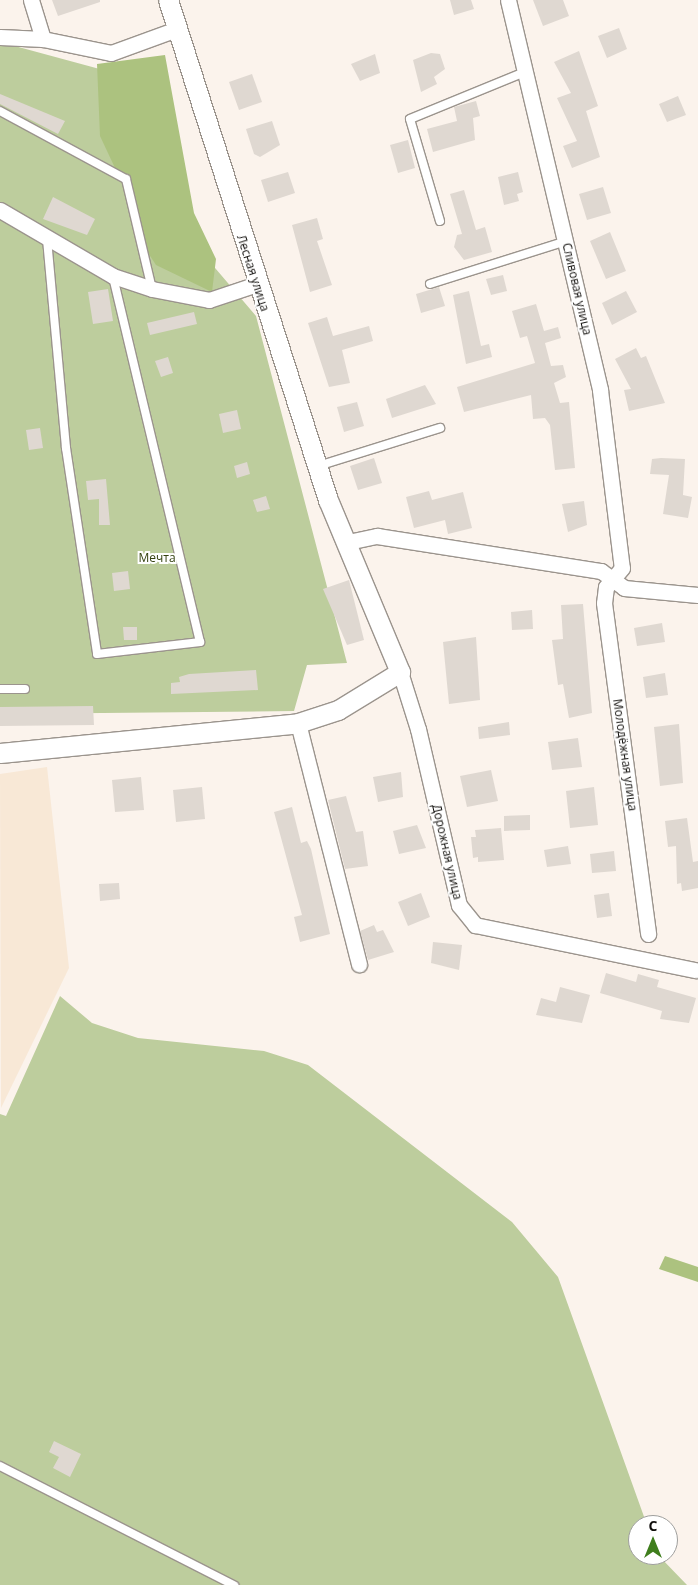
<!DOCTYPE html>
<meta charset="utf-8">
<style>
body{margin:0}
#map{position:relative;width:698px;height:1585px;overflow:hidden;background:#fbf3ec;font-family:"Open Sans",sans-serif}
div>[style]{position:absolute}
.industrial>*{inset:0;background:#f8e8d6}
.green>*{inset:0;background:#bdcd9d}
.forest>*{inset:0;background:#acc27f}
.building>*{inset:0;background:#dfd8d1}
.roads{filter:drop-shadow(1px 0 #9b948d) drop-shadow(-1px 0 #9b948d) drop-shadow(0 1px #9b948d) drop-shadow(0 -1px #9b948d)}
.service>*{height:8px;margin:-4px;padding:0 4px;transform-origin:4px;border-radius:4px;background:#fff}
.minor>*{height:15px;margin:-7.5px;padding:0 7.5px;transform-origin:7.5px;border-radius:7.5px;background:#fff}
.tertiary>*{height:19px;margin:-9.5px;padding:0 9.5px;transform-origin:9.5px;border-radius:9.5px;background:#fff}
span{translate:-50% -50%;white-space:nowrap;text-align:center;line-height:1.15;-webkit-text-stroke:4px #fff;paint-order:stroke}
.street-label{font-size:12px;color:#100e0b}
.park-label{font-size:12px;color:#33400e}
.north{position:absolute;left:628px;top:1515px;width:50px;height:50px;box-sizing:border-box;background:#fff;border:1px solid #9f9f9d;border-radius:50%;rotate:0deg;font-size:14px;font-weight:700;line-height:20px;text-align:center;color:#100e0b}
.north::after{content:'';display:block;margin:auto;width:18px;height:22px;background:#3f7e1d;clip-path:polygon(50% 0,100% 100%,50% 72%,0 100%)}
</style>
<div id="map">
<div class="industrial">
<div style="clip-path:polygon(47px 767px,69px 968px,1px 1108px,0 774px)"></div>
</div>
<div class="green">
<div style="clip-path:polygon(0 42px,107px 71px,181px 228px,256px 316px,347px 663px,307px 665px,294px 711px,0 714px)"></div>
<div style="clip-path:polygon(60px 996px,92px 1023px,138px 1038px,264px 1051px,308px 1065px,512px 1222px,558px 1277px,647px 1525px,638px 1525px,638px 1555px,658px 1555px,687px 1585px,0 1585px,0 1114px,6px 1116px)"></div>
</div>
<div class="forest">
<div style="clip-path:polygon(165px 55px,194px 213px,216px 259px,212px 292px,156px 265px,143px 245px,130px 200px,100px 136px,97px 64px)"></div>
<div style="clip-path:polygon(665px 1256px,698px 1267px,698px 1282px,659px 1269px)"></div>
</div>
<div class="building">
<div style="clip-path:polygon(52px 0,100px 0,100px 2px,58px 16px)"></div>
<div style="clip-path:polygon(450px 0,471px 0,474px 9px,454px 15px)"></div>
<div style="clip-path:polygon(533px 0,563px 0,569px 16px,543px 26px)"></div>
<div style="clip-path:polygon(619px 28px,627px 49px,607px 58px,598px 36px)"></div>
<div style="clip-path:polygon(579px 51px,598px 106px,586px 111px,600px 157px,572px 168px,563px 146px,577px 141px,557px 98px,571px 93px,554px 62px)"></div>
<div style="clip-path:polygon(431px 53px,440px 54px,445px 69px,434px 77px,437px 84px,421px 92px,413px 60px)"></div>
<div style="clip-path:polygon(375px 54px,380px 73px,360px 81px,351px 64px)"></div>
<div style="clip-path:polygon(252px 74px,262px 102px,239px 110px,229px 82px)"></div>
<div style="clip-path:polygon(0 94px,65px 121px,58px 134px,0 104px)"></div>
<div style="clip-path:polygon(678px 96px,686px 115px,667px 122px,659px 104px)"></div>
<div style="clip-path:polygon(476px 101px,480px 116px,473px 118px,475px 140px,433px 152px,427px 129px,457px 121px,454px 107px)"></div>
<div style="clip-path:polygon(272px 121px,280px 145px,260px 157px,254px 154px,246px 129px)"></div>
<div style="clip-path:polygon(408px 140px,415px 168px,398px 173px,390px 145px)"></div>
<div style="clip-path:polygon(288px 172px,295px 193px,268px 202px,261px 180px)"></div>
<div style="clip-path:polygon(518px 172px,523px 192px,517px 194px,519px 201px,504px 205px,498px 177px)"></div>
<div style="clip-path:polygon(603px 187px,611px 213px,587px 220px,579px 194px)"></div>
<div style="clip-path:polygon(464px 190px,476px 230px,485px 227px,492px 252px,464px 260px,454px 247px,457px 235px,462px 234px,450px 194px)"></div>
<div style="clip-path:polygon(53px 197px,95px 219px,87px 235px,43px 219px)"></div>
<div style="clip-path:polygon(317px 218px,323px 239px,317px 241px,332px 285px,310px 292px,292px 225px)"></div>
<div style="clip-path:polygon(610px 232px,626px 271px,606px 279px,590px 241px)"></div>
<div style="clip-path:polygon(503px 275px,507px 291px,491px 295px,486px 279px)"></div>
<div style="clip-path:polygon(439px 287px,445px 306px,421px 313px,416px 294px)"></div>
<div style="clip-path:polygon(108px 289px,113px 321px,93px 324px,88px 292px)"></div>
<div style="clip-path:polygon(469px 291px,481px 346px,489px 344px,492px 357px,466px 364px,453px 295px)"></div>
<div style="clip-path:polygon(626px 291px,637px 312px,612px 325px,602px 303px)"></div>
<div style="clip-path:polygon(536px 304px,544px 331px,558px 327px,561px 338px,545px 343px,551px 366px,563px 365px,566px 377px,554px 383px,560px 403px,569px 402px,575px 468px,555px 470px,550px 425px,545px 418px,533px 419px,531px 395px,464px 412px,457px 387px,535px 363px,527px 336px,520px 338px,512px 311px)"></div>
<div style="clip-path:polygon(194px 312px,197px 324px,150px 335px,147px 323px)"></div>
<div style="clip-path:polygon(327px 317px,333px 336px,369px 326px,373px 341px,342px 350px,350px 383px,329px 387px,308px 323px)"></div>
<div style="clip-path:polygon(636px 348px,641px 358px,646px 356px,665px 403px,629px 411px,624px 390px,631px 389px,615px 359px)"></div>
<div style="clip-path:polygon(168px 357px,173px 373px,161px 377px,155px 361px)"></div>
<div style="clip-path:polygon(425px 385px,436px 404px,392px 418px,386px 399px)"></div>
<div style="clip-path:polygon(357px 402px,364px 426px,344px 432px,337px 407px)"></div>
<div style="clip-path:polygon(237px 410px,241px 429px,223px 433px,219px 414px)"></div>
<div style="clip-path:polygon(40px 428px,43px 448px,29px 450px,26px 430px)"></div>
<div style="clip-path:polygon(374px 458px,382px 483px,358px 490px,350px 466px)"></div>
<div style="clip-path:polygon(661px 458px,685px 459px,683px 495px,692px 497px,688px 518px,663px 514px,669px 475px,650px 474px,652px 459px)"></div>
<div style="clip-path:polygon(247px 462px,250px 474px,237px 478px,234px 466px)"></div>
<div style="clip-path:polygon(106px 479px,110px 525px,99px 525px,99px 499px,88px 500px,86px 481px)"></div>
<div style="clip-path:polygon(429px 491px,432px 500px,463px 492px,472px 528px,448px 534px,445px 520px,414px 528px,406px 497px)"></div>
<div style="clip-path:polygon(266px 496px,270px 509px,257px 512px,253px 500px)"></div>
<div style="clip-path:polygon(584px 501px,587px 525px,568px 532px,562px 504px)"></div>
<div style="clip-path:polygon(128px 571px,130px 589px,114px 591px,112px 573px)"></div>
<div style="clip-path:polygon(349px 580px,364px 640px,347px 645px,323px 589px)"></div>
<div style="clip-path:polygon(583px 604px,592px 713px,569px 718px,563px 684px,558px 685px,552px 640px,563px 639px,561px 605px)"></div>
<div style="clip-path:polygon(532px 610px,533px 629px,512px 630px,511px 612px)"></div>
<div style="clip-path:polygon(662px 623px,665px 642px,637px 646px,634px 628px)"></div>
<div style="clip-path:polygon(123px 627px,137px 627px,137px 640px,124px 640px)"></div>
<div style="clip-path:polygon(476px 637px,480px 700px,449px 704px,443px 642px)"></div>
<div style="clip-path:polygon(256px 670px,258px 690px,171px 694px,171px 683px,180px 682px,179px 677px,189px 674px)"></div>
<div style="clip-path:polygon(665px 673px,668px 695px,646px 698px,643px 677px)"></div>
<div style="clip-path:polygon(93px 706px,94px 725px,0 726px,0 707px)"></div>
<div style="clip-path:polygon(509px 722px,510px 735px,479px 739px,478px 727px)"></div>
<div style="clip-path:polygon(679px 724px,683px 783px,660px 786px,654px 727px)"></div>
<div style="clip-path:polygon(578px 738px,582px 767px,552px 770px,548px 742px)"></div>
<div style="clip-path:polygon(491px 770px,498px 801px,467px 807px,460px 776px)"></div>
<div style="clip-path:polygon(401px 772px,403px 797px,378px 802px,373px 777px)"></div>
<div style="clip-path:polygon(141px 777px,144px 810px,115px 812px,112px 780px)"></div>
<div style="clip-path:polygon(202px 787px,205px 819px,176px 822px,173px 790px)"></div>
<div style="clip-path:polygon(594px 787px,598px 825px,570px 828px,566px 791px)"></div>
<div style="clip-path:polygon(346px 796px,356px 832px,363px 831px,368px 866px,345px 869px,328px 800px)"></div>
<div style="clip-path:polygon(292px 807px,301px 843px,307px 841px,311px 849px,330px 934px,300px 942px,294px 917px,302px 915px,274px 812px)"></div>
<div style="clip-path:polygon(530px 815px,530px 830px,504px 831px,504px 816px)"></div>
<div style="clip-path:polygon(687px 818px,693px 862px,698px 861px,698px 888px,682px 891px,681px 883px,677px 884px,676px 846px,668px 847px,665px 821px)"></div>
<div style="clip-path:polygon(417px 825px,426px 848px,399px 854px,393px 831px)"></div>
<div style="clip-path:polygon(501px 828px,504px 860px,478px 862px,478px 857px,473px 858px,471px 837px,476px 837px,475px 830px)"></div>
<div style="clip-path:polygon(568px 846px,571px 864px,547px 867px,544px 850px)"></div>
<div style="clip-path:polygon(614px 851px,616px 871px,592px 873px,590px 854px)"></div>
<div style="clip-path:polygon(119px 883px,120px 899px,100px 901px,99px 884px)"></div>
<div style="clip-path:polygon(421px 893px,430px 917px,408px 926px,398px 902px)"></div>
<div style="clip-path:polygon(609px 893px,612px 916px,597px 918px,594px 895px)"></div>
<div style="clip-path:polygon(374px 925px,377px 932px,383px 930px,394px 952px,368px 960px,360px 931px)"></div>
<div style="clip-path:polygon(433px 942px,462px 945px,459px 970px,431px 963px)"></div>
<div style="clip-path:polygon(606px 973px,636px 982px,638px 974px,659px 980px,657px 987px,696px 998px,689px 1023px,660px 1019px,662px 1011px,600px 993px)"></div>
<div style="clip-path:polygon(560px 987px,590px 995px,582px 1023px,536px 1015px,541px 998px,556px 1002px)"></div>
<div style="clip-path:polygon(54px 1441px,81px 1454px,70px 1477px,53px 1468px,59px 1457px,49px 1452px)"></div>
</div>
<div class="roads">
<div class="service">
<div style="left:0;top:111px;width:143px;rotate:28.4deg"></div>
<div style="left:126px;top:179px;width:113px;rotate:76.7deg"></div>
<div style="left:440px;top:221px;width:106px;rotate:-106.4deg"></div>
<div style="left:410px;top:119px;width:126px;rotate:-22.3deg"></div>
<div style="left:47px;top:239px;width:210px;rotate:84.8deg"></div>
<div style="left:66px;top:448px;width:208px;rotate:81.4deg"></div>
<div style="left:97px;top:654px;width:104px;rotate:-6.6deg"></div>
<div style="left:200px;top:642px;width:376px;rotate:-103.4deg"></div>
<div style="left:430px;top:284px;width:143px;rotate:-17.5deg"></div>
<div style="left:318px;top:466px;width:128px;rotate:-17.3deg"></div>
<div style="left:0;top:689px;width:25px"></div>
<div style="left:0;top:1466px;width:263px;rotate:27deg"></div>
</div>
<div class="minor">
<div style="left:31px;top:0;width:41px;rotate:72.9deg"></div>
<div style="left:508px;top:0;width:401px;rotate:76.7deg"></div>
<div style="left:600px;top:390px;width:179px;rotate:83deg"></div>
<div style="left:622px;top:568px;width:25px;rotate:130deg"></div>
<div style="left:606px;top:587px;width:16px;rotate:97deg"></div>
<div style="left:604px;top:603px;width:334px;rotate:82.4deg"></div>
<div style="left:0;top:37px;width:43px;rotate:2.7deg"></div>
<div style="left:43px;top:39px;width:69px;rotate:11.6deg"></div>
<div style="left:111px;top:53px;width:70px;rotate:-20deg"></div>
<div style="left:0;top:210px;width:131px;rotate:30.3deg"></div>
<div style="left:113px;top:276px;width:41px;rotate:18.4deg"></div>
<div style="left:152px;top:289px;width:58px;rotate:10.9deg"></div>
<div style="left:209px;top:300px;width:51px;rotate:-18.4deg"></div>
<div style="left:348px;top:542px;width:30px;rotate:-12deg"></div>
<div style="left:377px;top:536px;width:227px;rotate:8.9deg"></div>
<div style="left:601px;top:571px;width:29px;rotate:36deg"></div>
<div style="left:624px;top:588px;width:74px;rotate:5.4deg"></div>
<div style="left:400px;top:672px;width:60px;rotate:72.5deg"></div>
<div style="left:418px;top:729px;width:181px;rotate:76.9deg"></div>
<div style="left:459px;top:905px;width:26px;rotate:51deg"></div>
<div style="left:475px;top:925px;width:225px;rotate:11.6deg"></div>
<div style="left:298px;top:723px;width:249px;rotate:75.8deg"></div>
</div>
<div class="tertiary">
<div style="left:0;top:753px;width:300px;rotate:-5.7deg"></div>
<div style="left:298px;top:723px;width:42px;rotate:-18deg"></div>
<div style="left:338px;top:710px;width:73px;rotate:-31.5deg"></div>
<div style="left:400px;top:672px;width:186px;rotate:-112.7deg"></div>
<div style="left:328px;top:500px;width:525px;rotate:-107.74deg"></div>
</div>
</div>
<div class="street-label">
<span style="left:253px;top:273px;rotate:72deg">Лесная улица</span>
<span style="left:577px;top:289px;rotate:77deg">Сливовая улица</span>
<span style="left:625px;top:755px;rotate:82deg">Молодёжная улица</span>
<span style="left:447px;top:852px;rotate:77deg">Дорожная улица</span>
</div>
<div class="park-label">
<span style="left:157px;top:558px">Мечта</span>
</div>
<div class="north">С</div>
</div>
